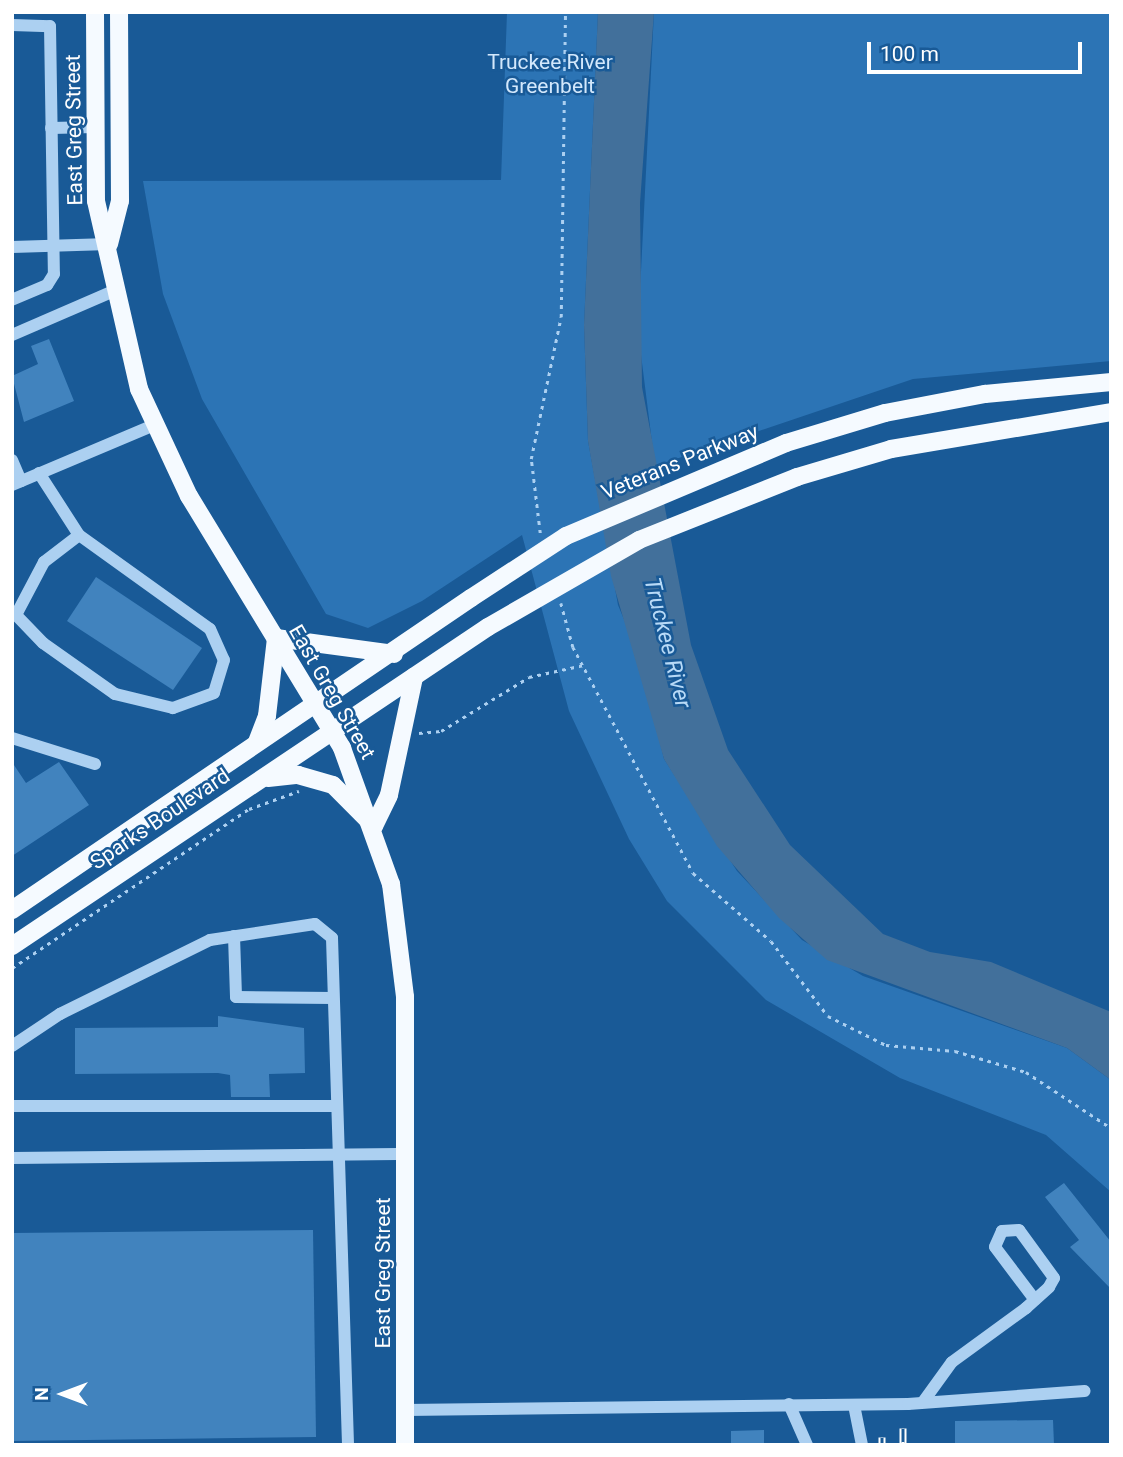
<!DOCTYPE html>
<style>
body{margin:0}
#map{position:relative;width:1123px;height:1457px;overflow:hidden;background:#195a97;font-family:Roboto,sans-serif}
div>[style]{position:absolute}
.green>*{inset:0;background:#2c74b5}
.water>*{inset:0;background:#42709b}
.building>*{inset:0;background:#4183be}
.path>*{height:2.5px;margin-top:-1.25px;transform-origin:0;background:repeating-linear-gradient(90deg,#acd0f1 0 3.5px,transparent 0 8.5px)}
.minor>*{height:12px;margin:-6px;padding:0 6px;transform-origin:6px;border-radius:6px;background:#acd0f1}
.major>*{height:18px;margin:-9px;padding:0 9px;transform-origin:9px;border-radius:9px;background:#f5faff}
.rail>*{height:7px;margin-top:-3.5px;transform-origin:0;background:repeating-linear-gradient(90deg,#195a97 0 13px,#fff 0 26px);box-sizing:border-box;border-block:2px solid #fff}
.major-bridge>*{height:18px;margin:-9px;padding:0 9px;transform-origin:9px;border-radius:9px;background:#f5faff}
span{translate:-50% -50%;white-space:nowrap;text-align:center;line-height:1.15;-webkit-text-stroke:5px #195a97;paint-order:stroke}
.park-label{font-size:21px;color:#d3e8fc}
.street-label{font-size:21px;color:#fff}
.water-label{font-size:23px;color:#b8daf7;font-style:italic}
.frame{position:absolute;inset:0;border:14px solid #fff;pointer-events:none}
.north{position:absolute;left:28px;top:1359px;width:70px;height:70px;-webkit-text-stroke:5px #195a97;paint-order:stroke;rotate:270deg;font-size:19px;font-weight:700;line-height:28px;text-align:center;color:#fff}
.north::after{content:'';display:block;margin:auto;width:24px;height:32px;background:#fff;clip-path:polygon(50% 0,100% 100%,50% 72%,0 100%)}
.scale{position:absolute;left:867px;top:42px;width:215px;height:32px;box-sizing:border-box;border:4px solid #fff;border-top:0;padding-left:9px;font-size:21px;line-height:24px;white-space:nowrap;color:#fff;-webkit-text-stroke:5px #195a97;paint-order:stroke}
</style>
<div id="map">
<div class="green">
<div style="clip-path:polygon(507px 12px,598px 12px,584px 325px,588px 441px,618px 605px,638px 653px,664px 759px,737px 871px,802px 940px,863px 976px,1067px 1048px,1111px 1080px,1111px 1192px,1046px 1135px,900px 1078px,766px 1000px,667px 901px,629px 839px,569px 711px,522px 535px,422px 601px,368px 628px,326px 614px,202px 399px,163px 294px,143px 181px,501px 180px)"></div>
<div style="clip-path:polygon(654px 12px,1111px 12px,1111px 361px,913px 379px,655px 466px,638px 331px)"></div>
</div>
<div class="water">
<div style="clip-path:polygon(598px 12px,654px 12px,640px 203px,642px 387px,691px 645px,728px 750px,790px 845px,883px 934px,930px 952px,991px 962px,1111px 1012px,1111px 1080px,1067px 1048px,827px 960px,779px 918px,717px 846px,664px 759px,611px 576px,588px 441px,584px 325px)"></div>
</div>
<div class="building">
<div style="clip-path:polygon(49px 339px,74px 401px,24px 422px,12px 376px,38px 364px,31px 346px)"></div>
<div style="clip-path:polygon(96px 577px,202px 648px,173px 690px,67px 621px)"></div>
<div style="clip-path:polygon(12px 762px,26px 783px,59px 762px,89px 805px,12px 856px)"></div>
<div style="clip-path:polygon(218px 1016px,304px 1028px,305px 1073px,269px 1074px,270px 1097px,231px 1097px,230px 1075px,218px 1073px,75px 1074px,75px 1028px,218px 1027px)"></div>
<div style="clip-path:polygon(1064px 1183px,1111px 1242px,1111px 1289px,1070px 1247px,1079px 1240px,1045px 1197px)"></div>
<div style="clip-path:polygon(313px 1230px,316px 1437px,12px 1441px,12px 1233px)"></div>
<div style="clip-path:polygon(1053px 1420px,1054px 1445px,955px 1445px,955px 1421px)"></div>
<div style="clip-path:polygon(764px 1430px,764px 1445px,731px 1445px,731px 1431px)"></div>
</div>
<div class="path">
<div style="left:540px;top:533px;width:75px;rotate:-96.9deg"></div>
<div style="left:531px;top:459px;width:145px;rotate:-78.1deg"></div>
<div style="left:561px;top:317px;width:305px;rotate:-89.2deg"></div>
<div style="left:561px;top:603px;width:46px;rotate:74.7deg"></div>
<div style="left:573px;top:647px;width:256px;rotate:62deg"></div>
<div style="left:693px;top:873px;width:103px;rotate:41.1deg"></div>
<div style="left:771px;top:941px;width:94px;rotate:52.8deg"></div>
<div style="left:828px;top:1016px;width:65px;rotate:26.6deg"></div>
<div style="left:886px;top:1045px;width:69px;rotate:5deg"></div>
<div style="left:955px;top:1051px;width:74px;rotate:16.5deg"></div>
<div style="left:1026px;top:1072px;width:102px;rotate:33.4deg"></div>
<div style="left:419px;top:733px;width:22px;rotate:-5deg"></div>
<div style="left:441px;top:731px;width:103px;rotate:-31.5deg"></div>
<div style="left:529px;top:677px;width:56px;rotate:-12.3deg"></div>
<div style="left:12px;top:968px;width:285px;rotate:-33.9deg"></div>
<div style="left:249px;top:809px;width:53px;rotate:-19.8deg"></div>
</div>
<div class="minor">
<div style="left:12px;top:25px;width:38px;rotate:2deg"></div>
<div style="left:50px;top:26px;width:248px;rotate:89.1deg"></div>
<div style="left:54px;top:274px;width:13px;rotate:122deg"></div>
<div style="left:47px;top:285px;width:38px;rotate:157deg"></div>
<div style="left:51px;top:128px;width:44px;rotate:-1.3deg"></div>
<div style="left:12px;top:247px;width:97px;rotate:-1.8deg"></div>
<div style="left:12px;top:335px;width:113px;rotate:-23.4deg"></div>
<div style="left:12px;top:460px;width:23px;rotate:67deg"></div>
<div style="left:39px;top:473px;width:74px;rotate:57.2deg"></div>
<div style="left:79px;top:535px;width:161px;rotate:35.7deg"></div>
<div style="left:210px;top:629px;width:34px;rotate:66deg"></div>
<div style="left:224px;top:660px;width:34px;rotate:107deg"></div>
<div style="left:214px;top:693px;width:44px;rotate:159.9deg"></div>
<div style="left:173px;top:708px;width:60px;rotate:-166.4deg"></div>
<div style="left:115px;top:694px;width:88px;rotate:-144.7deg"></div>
<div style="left:43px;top:643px;width:39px;rotate:-134deg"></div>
<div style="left:16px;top:615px;width:60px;rotate:-62.2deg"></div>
<div style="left:44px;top:562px;width:44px;rotate:-37.6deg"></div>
<div style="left:12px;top:485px;width:152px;rotate:-22.9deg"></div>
<div style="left:12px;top:738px;width:87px;rotate:17.4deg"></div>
<div style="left:234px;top:936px;width:61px;rotate:88.1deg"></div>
<div style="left:236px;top:997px;width:97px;rotate:0.6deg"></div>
<div style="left:12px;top:1046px;width:58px;rotate:-33.7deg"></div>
<div style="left:60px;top:1014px;width:167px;rotate:-26.3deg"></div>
<div style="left:210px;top:940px;width:106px;rotate:-8.7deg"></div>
<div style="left:315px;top:924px;width:22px;rotate:39deg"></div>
<div style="left:332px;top:938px;width:507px;rotate:88.19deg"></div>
<div style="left:12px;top:1106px;width:322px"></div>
<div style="left:12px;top:1158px;width:386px;rotate:-0.6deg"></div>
<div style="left:923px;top:1402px;width:49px;rotate:-54.1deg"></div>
<div style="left:952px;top:1362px;width:92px;rotate:-36.1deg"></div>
<div style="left:1026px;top:1308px;width:31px;rotate:-42deg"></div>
<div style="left:1049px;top:1287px;width:10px;rotate:-61deg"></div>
<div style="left:1054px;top:1278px;width:59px;rotate:-126.1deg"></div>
<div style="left:1019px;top:1230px;width:17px;rotate:177deg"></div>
<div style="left:1002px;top:1231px;width:17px;rotate:114deg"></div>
<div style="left:995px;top:1247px;width:66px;rotate:53deg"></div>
<div style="left:789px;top:1404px;width:45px;rotate:66.3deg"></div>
<div style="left:854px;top:1405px;width:41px;rotate:78.7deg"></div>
<div style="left:405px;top:1410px;width:503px;rotate:-0.68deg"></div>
<div style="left:908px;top:1404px;width:177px;rotate:-4.2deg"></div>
</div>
<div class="major">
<div style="left:95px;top:12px;width:189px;rotate:89.7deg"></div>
<div style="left:96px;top:201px;width:193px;rotate:77.1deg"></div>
<div style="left:139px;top:389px;width:118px;rotate:65deg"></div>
<div style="left:189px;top:496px;width:295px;rotate:58.7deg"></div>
<div style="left:342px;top:748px;width:145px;rotate:70.2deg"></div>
<div style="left:391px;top:884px;width:114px;rotate:82.9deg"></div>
<div style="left:405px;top:997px;width:448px;rotate:90deg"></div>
<div style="left:109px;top:244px;width:44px;rotate:-75.7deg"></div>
<div style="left:120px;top:201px;width:189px;rotate:-90.3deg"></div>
<div style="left:257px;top:742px;width:28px;rotate:-69deg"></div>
<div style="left:267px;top:716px;width:79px;rotate:-83.4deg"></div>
<div style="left:276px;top:638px;width:119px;rotate:7.7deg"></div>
<div style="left:268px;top:778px;width:30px;rotate:-6deg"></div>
<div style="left:298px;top:775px;width:36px;rotate:16deg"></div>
<div style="left:333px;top:785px;width:58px;rotate:45deg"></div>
<div style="left:374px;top:826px;width:34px;rotate:-64deg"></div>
<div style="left:389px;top:795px;width:121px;rotate:-78deg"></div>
<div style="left:12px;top:910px;width:555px;rotate:-34.21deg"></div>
<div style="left:12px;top:946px;width:573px;rotate:-33.83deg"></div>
</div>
<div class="rail">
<div style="left:903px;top:1428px;width:17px;rotate:90deg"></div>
<div style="left:882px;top:1437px;width:8px;rotate:90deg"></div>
</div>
<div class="major-bridge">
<div style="left:471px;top:598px;width:113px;rotate:-33.1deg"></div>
<div style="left:566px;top:536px;width:239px;rotate:-22.9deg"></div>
<div style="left:786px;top:443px;width:103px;rotate:-16.9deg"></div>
<div style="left:885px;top:413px;width:102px;rotate:-10.8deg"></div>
<div style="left:985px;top:394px;width:127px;rotate:-5.4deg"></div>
<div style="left:488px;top:627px;width:174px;rotate:-29.9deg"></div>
<div style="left:639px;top:540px;width:170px;rotate:-21.7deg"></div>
<div style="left:797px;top:477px;width:98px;rotate:-16.6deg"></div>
<div style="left:891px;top:449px;width:223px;rotate:-9.5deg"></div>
</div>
<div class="park-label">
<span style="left:550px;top:74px">Truckee River<br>Greenbelt</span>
</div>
<div class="street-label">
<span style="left:74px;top:130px;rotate:-91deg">East Greg Street</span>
<span style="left:680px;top:462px;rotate:-22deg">Veterans Parkway</span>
<span style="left:332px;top:692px;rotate:60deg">East Greg Street</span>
<span style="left:160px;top:819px;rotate:-34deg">Sparks Boulevard</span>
<span style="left:383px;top:1273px;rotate:-90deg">East Greg Street</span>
</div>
<div class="water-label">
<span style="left:667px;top:643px;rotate:76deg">Truckee River</span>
</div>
<div class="frame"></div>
<div class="north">N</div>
<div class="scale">100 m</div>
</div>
